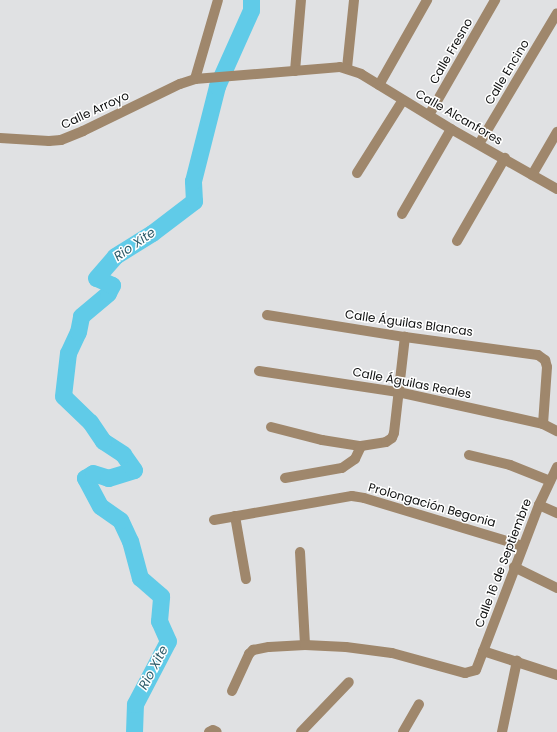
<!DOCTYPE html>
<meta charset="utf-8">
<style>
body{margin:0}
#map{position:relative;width:557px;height:732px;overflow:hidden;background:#e0e1e3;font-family:Poppins,sans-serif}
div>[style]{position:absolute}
.river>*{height:17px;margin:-8.5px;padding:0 8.5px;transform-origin:8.5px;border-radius:8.5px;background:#60cbe8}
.minor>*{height:10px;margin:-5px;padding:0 5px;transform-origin:5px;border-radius:5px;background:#9f876c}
.tertiary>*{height:10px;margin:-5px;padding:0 5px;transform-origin:5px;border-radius:5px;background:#9f876c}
span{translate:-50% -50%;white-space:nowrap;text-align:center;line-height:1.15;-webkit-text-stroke:3px #fff;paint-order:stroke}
.street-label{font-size:12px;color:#0f1010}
.water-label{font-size:13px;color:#2e5c69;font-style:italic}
</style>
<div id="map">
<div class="river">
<div style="left:134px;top:732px;width:28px;rotate:-88deg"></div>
<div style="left:135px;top:704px;width:71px;rotate:-62.4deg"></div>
<div style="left:168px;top:641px;width:22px;rotate:-114deg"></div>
<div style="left:159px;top:621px;width:25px;rotate:-85deg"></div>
<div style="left:161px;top:596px;width:28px;rotate:-139deg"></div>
<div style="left:140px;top:578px;width:38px;rotate:-105deg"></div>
<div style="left:130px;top:541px;width:23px;rotate:-115deg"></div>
<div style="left:120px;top:520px;width:24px;rotate:-145deg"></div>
<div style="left:100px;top:506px;width:32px;rotate:-118deg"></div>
<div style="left:85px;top:478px;width:9px;rotate:-32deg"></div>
<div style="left:93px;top:473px;width:16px;rotate:18deg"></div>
<div style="left:108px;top:478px;width:27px;rotate:-17deg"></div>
<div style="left:134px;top:470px;width:19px;rotate:-125deg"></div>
<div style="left:123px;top:454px;width:24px;rotate:-147deg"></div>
<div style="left:103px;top:441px;width:23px;rotate:-124deg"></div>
<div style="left:90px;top:422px;width:37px;rotate:-136deg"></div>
<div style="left:63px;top:396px;width:43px;rotate:-83.4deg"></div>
<div style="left:68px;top:353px;width:23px;rotate:-65deg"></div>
<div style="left:78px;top:332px;width:16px;rotate:-79deg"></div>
<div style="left:81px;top:316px;width:35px;rotate:-40deg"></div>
<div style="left:108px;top:293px;width:9px;rotate:-63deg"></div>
<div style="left:112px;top:285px;width:17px;rotate:-156deg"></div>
<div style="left:96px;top:278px;width:29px;rotate:-49deg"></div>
<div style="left:115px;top:256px;width:44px;rotate:-31.9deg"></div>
<div style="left:152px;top:233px;width:53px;rotate:-37.3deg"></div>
<div style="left:194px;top:201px;width:20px;rotate:-93deg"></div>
<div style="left:193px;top:181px;width:98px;rotate:-75.8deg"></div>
<div style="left:217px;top:86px;width:83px;rotate:-65.9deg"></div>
<div style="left:251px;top:10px;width:10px;rotate:-90deg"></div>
</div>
<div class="minor">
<div style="left:347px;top:68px;width:68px;rotate:-84.1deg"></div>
<div style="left:295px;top:71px;width:71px;rotate:-85.2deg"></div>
<div style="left:195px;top:79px;width:82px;rotate:-73.8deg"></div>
<div style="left:379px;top:85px;width:98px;rotate:-60.5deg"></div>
<div style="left:429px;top:115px;width:133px;rotate:-60.1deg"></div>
<div style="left:479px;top:144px;width:152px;rotate:-59.2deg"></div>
<div style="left:357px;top:173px;width:86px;rotate:-57.8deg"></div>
<div style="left:532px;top:175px;width:50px;rotate:-59.8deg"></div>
<div style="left:402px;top:214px;width:98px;rotate:-60deg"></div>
<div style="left:457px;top:241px;width:96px;rotate:-60deg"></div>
<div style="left:267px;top:315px;width:140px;rotate:9.1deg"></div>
<div style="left:405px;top:337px;width:134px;rotate:7.7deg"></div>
<div style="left:538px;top:355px;width:9px;rotate:36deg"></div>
<div style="left:545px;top:360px;width:7px;rotate:74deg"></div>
<div style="left:547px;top:367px;width:57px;rotate:94deg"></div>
<div style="left:259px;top:371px;width:141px;rotate:8.6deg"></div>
<div style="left:398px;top:392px;width:148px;rotate:12.4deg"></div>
<div style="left:543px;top:424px;width:16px;rotate:27deg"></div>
<div style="left:271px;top:427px;width:53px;rotate:14.3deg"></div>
<div style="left:322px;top:440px;width:39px;rotate:9deg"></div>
<div style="left:361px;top:446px;width:25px;rotate:-9deg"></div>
<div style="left:386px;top:442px;width:7px;rotate:-34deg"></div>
<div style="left:392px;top:438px;width:5px;rotate:-68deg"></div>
<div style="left:394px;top:433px;width:97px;rotate:-83.5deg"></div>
<div style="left:469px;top:455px;width:42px;rotate:13.7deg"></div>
<div style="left:510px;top:465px;width:43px;rotate:21.8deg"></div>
<div style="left:285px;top:478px;width:58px;rotate:-10deg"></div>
<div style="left:342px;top:468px;width:16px;rotate:-35deg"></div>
<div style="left:355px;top:459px;width:14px;rotate:-65deg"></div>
<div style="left:539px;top:505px;width:20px;rotate:24deg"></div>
<div style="left:235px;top:516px;width:64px;rotate:80.1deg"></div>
<div style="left:214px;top:520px;width:140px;rotate:-9.9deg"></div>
<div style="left:352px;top:496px;width:12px;rotate:9deg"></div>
<div style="left:364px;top:498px;width:166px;rotate:16.8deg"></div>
<div style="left:300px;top:552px;width:93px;rotate:86.9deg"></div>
<div style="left:514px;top:567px;width:48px;rotate:26deg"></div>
<div style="left:483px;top:651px;width:78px;rotate:18deg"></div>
<div style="left:232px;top:691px;width:41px;rotate:-65.3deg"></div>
<div style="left:249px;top:654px;width:6px;rotate:-45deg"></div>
<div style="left:253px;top:650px;width:16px;rotate:-11deg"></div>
<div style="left:269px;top:647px;width:36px;rotate:-3deg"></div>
<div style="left:305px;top:645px;width:41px;rotate:2.8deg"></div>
<div style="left:346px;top:647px;width:46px;rotate:7.4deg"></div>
<div style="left:392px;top:653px;width:76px;rotate:15.3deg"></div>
<div style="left:465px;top:673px;width:11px;rotate:-15deg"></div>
<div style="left:476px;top:670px;width:177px;rotate:-69.1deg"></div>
<div style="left:539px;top:505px;width:42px;rotate:-64.7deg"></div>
<div style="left:209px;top:732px;width:4px;rotate:-27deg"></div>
<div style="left:213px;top:730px;width:4px;rotate:27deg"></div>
<div style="left:301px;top:732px;width:69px;rotate:-46.2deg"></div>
<div style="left:403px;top:732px;width:32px;rotate:-60deg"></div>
<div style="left:502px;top:732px;width:73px;rotate:-78.1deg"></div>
</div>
<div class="tertiary">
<div style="left:0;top:138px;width:49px;rotate:3.5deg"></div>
<div style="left:49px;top:141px;width:12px;rotate:-5deg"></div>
<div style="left:61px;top:140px;width:24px;rotate:-22deg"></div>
<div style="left:83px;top:131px;width:108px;rotate:-25.9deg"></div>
<div style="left:180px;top:84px;width:16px;rotate:-18deg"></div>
<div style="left:195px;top:79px;width:145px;rotate:-4.7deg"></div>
<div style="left:340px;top:67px;width:22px;rotate:18deg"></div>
<div style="left:361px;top:74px;width:105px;rotate:31.4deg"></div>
<div style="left:451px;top:129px;width:122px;rotate:29.5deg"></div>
</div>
<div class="street-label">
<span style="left:451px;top:51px;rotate:-60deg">Calle Fresno</span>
<span style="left:507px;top:72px;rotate:-59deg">Calle Encino</span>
<span style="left:95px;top:110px;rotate:-25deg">Calle Arroyo</span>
<span style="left:459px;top:117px;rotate:30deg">Calle Alcanfores</span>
<span style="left:409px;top:323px;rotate:8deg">Calle Águilas Blancas</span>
<span style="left:412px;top:383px;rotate:11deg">Calle Águilas Reales</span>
<span style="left:432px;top:505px;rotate:16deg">Prolongación Begonia</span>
<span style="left:503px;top:563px;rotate:-69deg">Calle 16 de Septiembre</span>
</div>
<div class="water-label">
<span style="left:135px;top:245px;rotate:-35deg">Rio Xite</span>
<span style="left:154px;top:668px;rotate:-62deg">Rio Xite</span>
</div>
</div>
